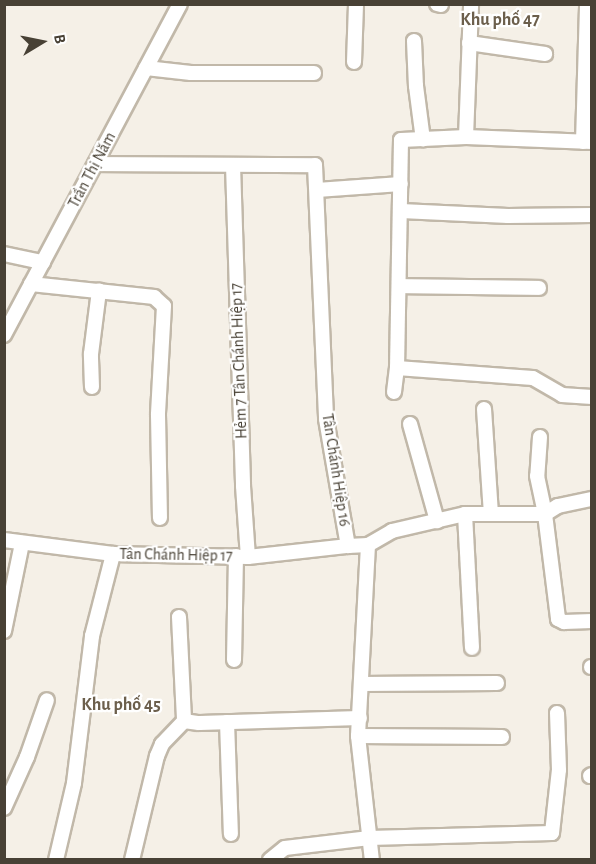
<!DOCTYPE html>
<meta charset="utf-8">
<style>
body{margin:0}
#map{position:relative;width:596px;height:864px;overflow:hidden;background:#f5f0e7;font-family:"Alegreya Sans",sans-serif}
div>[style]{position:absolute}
.roads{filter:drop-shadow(2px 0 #c1b8a9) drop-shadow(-2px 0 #c1b8a9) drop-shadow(0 2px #c1b8a9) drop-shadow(0 -2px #c1b8a9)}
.minor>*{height:14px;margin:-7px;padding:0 7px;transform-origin:7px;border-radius:7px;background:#fff}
span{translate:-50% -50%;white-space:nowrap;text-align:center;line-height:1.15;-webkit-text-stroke:4.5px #fff;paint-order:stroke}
.street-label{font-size:16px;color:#484135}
.neighbourhood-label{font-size:18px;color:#6c5f4c;font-weight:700}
.frame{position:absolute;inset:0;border:6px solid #484135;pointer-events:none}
.north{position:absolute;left:12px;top:12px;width:60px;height:60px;-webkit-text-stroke:4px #fff;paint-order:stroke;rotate:80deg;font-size:16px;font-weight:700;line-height:24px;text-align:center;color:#484135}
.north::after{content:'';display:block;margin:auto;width:21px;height:27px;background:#484135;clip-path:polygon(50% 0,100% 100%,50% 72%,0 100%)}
</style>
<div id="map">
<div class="roads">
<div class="minor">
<div style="left:437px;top:4px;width:4px;rotate:14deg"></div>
<div style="left:414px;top:41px;width:45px;rotate:87.5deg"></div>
<div style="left:416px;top:86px;width:54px;rotate:82.6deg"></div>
<div style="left:469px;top:43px;width:77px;rotate:8.2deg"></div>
<div style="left:354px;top:62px;width:58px;rotate:-88deg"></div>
<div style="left:146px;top:68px;width:45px;rotate:6.3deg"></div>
<div style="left:191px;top:73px;width:123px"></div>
<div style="left:466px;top:137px;width:133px;rotate:-87.8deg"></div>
<div style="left:583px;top:142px;width:138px;rotate:-88.3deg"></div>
<div style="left:592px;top:142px;width:126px;rotate:-177.7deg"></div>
<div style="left:466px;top:137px;width:65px;rotate:177.4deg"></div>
<div style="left:401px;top:140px;width:228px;rotate:91deg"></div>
<div style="left:397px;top:368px;width:136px;rotate:4.2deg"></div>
<div style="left:533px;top:378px;width:34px;rotate:30deg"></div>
<div style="left:562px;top:395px;width:30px;rotate:4deg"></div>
<div style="left:95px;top:164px;width:220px;rotate:0.3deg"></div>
<div style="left:315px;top:165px;width:254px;rotate:87.5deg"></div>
<div style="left:326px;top:419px;width:129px;rotate:80.2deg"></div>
<div style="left:348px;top:546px;width:20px;rotate:-3deg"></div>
<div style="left:368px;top:545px;width:191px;rotate:93deg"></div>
<div style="left:358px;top:736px;width:125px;rotate:83.6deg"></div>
<div style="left:233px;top:165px;width:321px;rotate:88.2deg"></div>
<div style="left:243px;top:486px;width:71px;rotate:86deg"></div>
<div style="left:317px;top:190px;width:84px;rotate:-4.1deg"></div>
<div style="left:401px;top:211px;width:107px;rotate:2.7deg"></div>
<div style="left:508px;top:216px;width:84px;rotate:-0.7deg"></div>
<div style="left:4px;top:254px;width:40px;rotate:12deg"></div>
<div style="left:31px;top:284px;width:124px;rotate:6deg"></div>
<div style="left:154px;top:297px;width:13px;rotate:42deg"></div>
<div style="left:164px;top:306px;width:109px;rotate:93.2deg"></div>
<div style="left:158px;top:415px;width:103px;rotate:88.9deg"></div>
<div style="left:399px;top:286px;width:140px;rotate:0.8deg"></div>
<div style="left:4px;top:335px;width:375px;rotate:-62deg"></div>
<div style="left:92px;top:387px;width:33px;rotate:-92deg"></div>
<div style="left:91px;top:354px;width:64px;rotate:-82.8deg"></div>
<div style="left:394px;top:392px;width:24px;rotate:-83deg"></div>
<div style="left:484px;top:409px;width:105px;rotate:86.2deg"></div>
<div style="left:410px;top:424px;width:101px;rotate:74.4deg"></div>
<div style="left:540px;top:437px;width:39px;rotate:94deg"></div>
<div style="left:537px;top:476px;width:39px;rotate:78deg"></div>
<div style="left:545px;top:514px;width:15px;rotate:-32deg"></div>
<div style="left:558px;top:506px;width:35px;rotate:-12deg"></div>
<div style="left:465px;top:514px;width:134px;rotate:87deg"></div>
<div style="left:4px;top:540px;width:110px;rotate:7.3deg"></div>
<div style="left:113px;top:554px;width:135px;rotate:1.3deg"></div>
<div style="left:248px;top:557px;width:101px;rotate:-6.3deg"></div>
<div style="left:368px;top:545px;width:28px;rotate:-30deg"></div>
<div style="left:392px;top:531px;width:75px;rotate:-13.1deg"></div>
<div style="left:465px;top:514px;width:80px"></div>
<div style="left:545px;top:514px;width:106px;rotate:82.9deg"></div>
<div style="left:558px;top:619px;width:7px;rotate:27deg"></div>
<div style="left:564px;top:622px;width:28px;rotate:-2deg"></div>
<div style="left:179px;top:617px;width:104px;rotate:87.2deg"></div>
<div style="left:184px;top:721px;width:15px;rotate:8deg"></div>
<div style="left:199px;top:723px;width:161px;rotate:-1.8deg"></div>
<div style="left:4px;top:631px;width:90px;rotate:-78.4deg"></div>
<div style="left:234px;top:660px;width:104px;rotate:-88.9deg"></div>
<div style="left:591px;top:667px;width:1px"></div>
<div style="left:361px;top:684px;width:136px;rotate:-0.4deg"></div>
<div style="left:227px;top:722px;width:112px;rotate:88deg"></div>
<div style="left:358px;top:736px;width:144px;rotate:0.4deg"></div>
<div style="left:590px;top:776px;width:2px;rotate:-27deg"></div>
<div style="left:4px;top:808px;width:56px;rotate:-65.7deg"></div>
<div style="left:27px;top:757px;width:60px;rotate:-70.7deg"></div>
<div style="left:56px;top:860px;width:79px;rotate:-76.8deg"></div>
<div style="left:74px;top:783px;width:148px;rotate:-83deg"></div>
<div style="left:92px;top:636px;width:85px;rotate:-75.6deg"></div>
<div style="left:132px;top:860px;width:107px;rotate:-76.5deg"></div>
<div style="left:157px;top:756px;width:13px;rotate:-67deg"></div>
<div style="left:162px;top:744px;width:32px;rotate:-46deg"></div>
<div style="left:270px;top:860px;width:19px;rotate:-39deg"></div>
<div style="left:285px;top:848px;width:85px;rotate:-6.8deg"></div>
<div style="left:369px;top:838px;width:183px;rotate:-1.6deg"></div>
<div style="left:552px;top:833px;width:63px;rotate:-83.7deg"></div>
<div style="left:559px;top:770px;width:57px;rotate:-92deg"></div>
</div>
</div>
<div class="street-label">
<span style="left:92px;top:170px;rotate:-62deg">Trần Thị Năm</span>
<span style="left:239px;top:361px;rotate:-92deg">Hẻm 7 Tân Chánh Hiệp 17</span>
<span style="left:336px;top:470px;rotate:81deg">Tân Chánh Hiệp 16</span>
<span style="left:176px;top:555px;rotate:1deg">Tân Chánh Hiệp 17</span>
</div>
<div class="neighbourhood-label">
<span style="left:500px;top:20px">Khu phố 47</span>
<span style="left:121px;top:705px">Khu phố 45</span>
</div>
<div class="frame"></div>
<div class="north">B</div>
</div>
